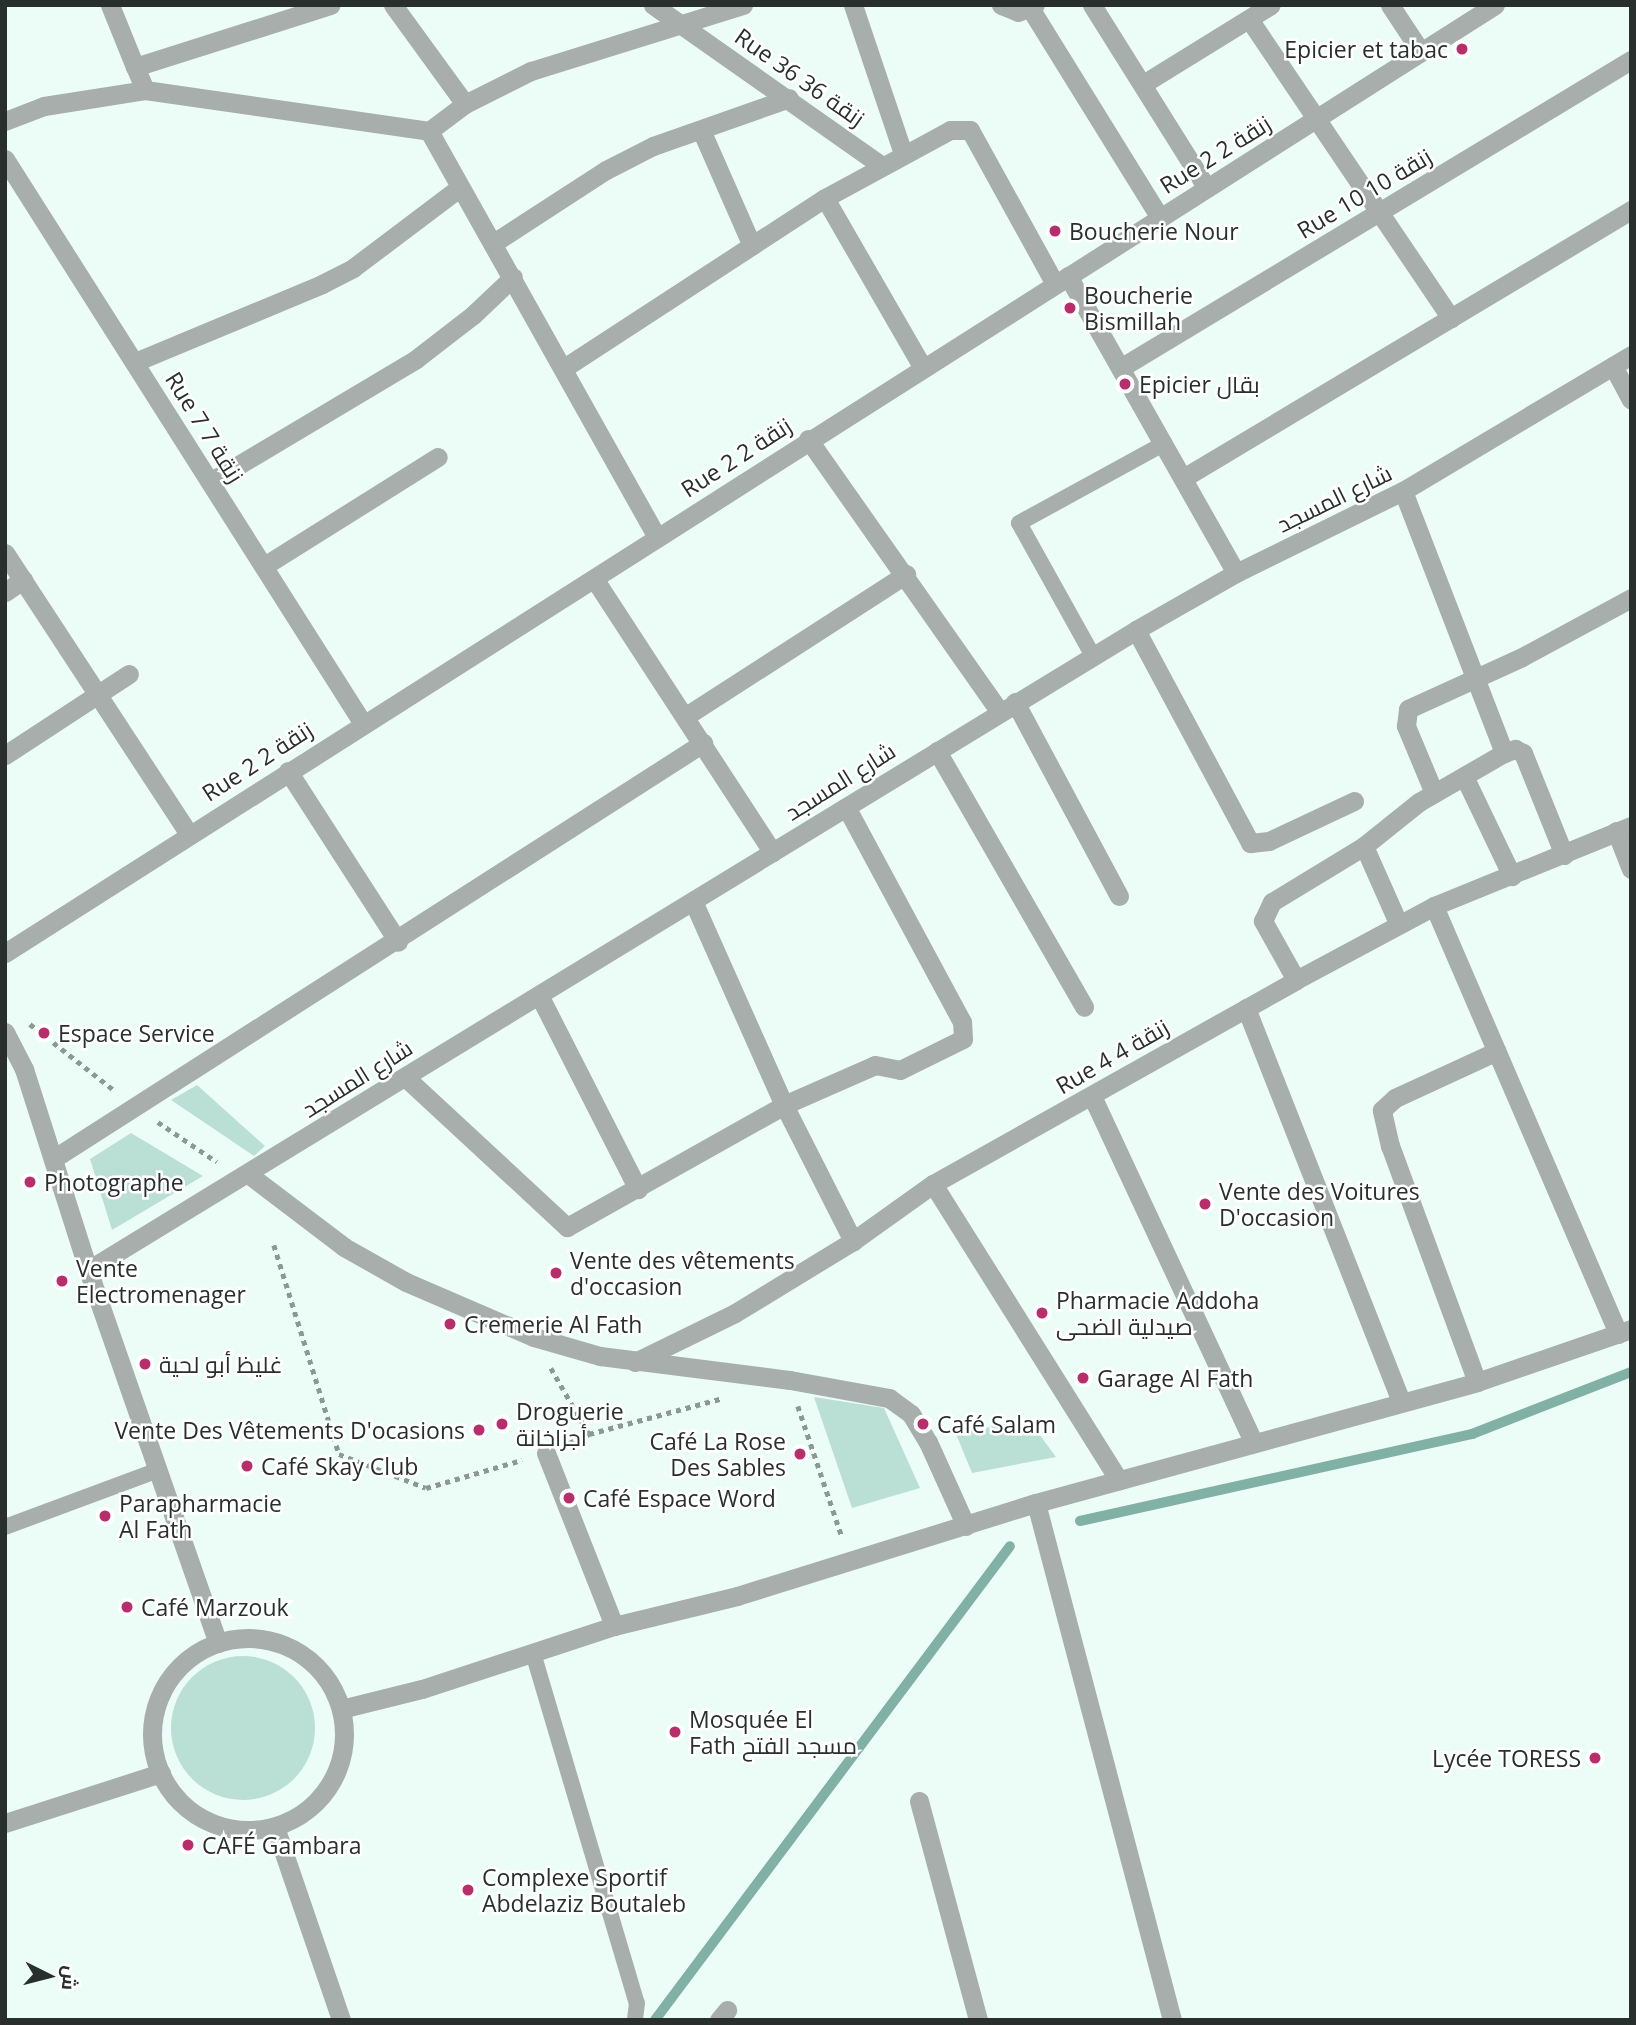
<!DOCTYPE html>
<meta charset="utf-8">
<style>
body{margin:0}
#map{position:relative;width:1636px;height:2025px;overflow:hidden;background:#ecfdf8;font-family:"Open Sans",Cairo,sans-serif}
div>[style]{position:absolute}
.green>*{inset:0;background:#bae0d6}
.round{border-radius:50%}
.stream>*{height:10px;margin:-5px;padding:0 5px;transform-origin:5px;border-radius:5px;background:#81b0a4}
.path>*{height:4.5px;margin-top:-2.25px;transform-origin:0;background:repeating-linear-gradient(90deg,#8c9894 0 5px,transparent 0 10px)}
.service>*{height:16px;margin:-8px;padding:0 8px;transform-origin:8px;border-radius:8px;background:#a7aeac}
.pedestrian>*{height:19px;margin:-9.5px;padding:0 9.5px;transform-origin:9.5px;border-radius:9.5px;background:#a7aeac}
.minor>*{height:19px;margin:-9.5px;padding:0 9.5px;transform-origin:9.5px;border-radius:9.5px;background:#a7aeac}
.minor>.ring{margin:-9.5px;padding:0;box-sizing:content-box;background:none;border:19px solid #a7aeac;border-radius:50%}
.dots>*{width:19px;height:19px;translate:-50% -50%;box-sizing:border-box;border:4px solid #fff;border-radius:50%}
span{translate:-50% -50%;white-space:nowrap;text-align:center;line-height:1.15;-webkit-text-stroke:5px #fff;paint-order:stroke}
.poi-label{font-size:23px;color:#282f2d}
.right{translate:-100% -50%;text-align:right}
.left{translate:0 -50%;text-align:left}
.street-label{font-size:23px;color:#282f2d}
.frame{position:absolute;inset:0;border:7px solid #282f2d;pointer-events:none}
.north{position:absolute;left:14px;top:1941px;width:70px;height:70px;-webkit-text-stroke:5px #fff;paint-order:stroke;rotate:96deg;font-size:19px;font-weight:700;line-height:28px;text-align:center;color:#282f2d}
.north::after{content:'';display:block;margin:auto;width:24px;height:32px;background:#282f2d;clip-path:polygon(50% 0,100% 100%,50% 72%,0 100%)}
</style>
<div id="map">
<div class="green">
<div style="clip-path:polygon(197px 1085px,265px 1146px,254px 1156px,171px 1100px)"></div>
<div style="clip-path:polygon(131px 1133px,203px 1176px,112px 1230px,90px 1159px)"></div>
<div style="clip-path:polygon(814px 1397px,884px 1408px,920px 1488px,852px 1508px)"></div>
<div style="clip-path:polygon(1028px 1419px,1056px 1457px,972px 1473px,956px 1434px)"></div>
<div class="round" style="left:171px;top:1656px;width:144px;height:144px"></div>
</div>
<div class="stream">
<div style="left:1080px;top:1521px;width:402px;rotate:-12.5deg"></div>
<div style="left:1472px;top:1434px;width:171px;rotate:-21.3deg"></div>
<div style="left:655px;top:2020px;width:592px;rotate:-53.17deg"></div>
</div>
<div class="path">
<div style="left:30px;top:1024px;width:107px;rotate:38.2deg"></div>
<div style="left:158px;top:1122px;width:71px;rotate:34.1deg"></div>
<div style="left:274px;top:1245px;width:219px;rotate:72.7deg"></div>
<div style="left:339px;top:1454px;width:93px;rotate:21.3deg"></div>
<div style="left:426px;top:1488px;width:100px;rotate:-16.3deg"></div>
<div style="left:551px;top:1368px;width:76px;rotate:60.1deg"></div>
<div style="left:589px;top:1434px;width:139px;rotate:-15deg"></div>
<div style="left:798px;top:1406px;width:138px;rotate:71.4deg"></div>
<div style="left:569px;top:1443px;width:22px;rotate:-24deg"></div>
</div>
<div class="service">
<div style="left:1093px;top:656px;width:152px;rotate:-119.1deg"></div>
<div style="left:1019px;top:523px;width:166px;rotate:-28.7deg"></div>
<div style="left:5px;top:1527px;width:163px;rotate:-20.4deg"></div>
<div style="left:533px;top:1653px;width:365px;rotate:73.5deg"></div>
<div style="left:637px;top:2003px;width:17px;rotate:97deg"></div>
</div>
<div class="pedestrian">
<div style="left:1246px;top:1008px;width:423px;rotate:68.5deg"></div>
</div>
<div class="minor">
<div style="left:110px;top:5px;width:67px;rotate:68deg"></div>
<div style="left:393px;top:5px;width:122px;rotate:54deg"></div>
<div style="left:653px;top:5px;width:280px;rotate:35.1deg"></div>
<div style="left:853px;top:5px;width:157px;rotate:71.4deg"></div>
<div style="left:1001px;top:5px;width:18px;rotate:22deg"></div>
<div style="left:1018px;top:12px;width:18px;rotate:-22deg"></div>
<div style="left:1092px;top:5px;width:216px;rotate:57.9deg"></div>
<div style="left:1390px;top:5px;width:56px;rotate:56.6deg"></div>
<div style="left:1030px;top:8px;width:247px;rotate:58.2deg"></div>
<div style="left:1249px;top:19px;width:361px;rotate:56deg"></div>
<div style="left:1143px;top:84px;width:150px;rotate:-31.7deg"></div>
<div style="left:145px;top:90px;width:287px;rotate:8.2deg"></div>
<div style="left:429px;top:131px;width:45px;rotate:-36.9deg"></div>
<div style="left:465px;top:104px;width:74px;rotate:-26.6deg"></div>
<div style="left:531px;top:71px;width:222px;rotate:-17.3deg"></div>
<div style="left:5px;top:121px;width:42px;rotate:-21deg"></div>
<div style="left:44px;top:106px;width:102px;rotate:-9deg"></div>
<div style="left:145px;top:90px;width:25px;rotate:-113deg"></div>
<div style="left:135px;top:67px;width:205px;rotate:-17.6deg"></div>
<div style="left:429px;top:131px;width:466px;rotate:60.7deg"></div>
<div style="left:702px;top:132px;width:124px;rotate:66.3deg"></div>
<div style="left:5px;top:159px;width:667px;rotate:57.62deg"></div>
<div style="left:495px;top:242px;width:132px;rotate:-33deg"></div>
<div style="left:606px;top:170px;width:53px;rotate:-27.1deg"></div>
<div style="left:653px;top:146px;width:144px;rotate:-19.4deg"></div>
<div style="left:1068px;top:276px;width:341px;rotate:60.5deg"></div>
<div style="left:135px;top:362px;width:203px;rotate:-22.6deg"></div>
<div style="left:322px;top:284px;width:35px;rotate:-27deg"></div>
<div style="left:353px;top:268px;width:133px;rotate:-37deg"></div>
<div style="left:1613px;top:366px;width:38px;rotate:62deg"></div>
<div style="left:1122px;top:367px;width:594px;rotate:-31.1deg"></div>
<div style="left:564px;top:368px;width:311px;rotate:-33.1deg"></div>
<div style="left:923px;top:368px;width:196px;rotate:-120deg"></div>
<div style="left:825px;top:198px;width:142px;rotate:-28.5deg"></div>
<div style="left:950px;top:130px;width:20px"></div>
<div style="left:970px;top:130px;width:176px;rotate:61.1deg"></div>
<div style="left:808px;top:439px;width:334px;rotate:54.9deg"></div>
<div style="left:1185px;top:477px;width:520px;rotate:-30.91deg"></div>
<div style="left:210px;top:482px;width:240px;rotate:-30.8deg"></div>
<div style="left:416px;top:359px;width:72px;rotate:-37.7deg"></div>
<div style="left:473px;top:315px;width:55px;rotate:-43.5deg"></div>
<div style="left:1403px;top:491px;width:281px;rotate:68.9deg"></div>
<div style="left:1504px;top:753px;width:12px;rotate:-20deg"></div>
<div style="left:1515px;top:749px;width:9px;rotate:27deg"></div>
<div style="left:1523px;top:753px;width:110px;rotate:68.1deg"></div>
<div style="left:5px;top:553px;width:336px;rotate:56.8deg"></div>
<div style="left:264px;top:566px;width:205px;rotate:-32.1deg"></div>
<div style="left:595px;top:580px;width:325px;rotate:56.9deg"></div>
<div style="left:5px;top:592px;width:22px;rotate:-34deg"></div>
<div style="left:1136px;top:630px;width:242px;rotate:61.8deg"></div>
<div style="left:1250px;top:843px;width:19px;rotate:-6deg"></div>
<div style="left:1269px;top:841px;width:94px;rotate:-25.2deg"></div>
<div style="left:1015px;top:702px;width:220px;rotate:61.8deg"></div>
<div style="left:686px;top:716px;width:262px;rotate:-32.8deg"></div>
<div style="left:937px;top:751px;width:295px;rotate:60.1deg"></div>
<div style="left:5px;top:755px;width:148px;rotate:-33.2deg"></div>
<div style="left:288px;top:771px;width:203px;rotate:57.2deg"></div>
<div style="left:1464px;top:776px;width:111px;rotate:64.4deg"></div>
<div style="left:1434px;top:793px;width:73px;rotate:-112.7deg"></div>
<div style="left:1406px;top:726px;width:17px;rotate:-83deg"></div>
<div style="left:1408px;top:709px;width:125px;rotate:-24.5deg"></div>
<div style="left:1522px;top:657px;width:124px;rotate:-28.4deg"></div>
<div style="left:1616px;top:831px;width:41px;rotate:68.5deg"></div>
<div style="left:1364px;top:846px;width:86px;rotate:66.1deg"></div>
<div style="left:693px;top:901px;width:223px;rotate:66deg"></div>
<div style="left:784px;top:1105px;width:153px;rotate:63.1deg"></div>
<div style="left:1434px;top:906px;width:466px;rotate:66.7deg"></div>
<div style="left:5px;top:953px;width:1766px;rotate:-32.47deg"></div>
<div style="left:1296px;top:980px;width:68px;rotate:-119.2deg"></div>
<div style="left:1263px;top:921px;width:21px;rotate:-65deg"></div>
<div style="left:1272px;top:902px;width:108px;rotate:-31.3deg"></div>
<div style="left:1364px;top:846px;width:70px;rotate:-38.7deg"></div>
<div style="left:1419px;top:802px;width:98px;rotate:-30deg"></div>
<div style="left:539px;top:995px;width:218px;rotate:63deg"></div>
<div style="left:5px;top:1032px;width:42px;rotate:62.8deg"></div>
<div style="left:24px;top:1069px;width:211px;rotate:72.3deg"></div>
<div style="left:88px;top:1270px;width:395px;rotate:70.8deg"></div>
<div style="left:405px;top:1077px;width:221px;rotate:42.8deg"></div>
<div style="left:567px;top:1227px;width:249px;rotate:-29.3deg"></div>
<div style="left:784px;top:1105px;width:99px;rotate:-23.7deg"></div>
<div style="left:875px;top:1065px;width:25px;rotate:11deg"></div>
<div style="left:900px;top:1070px;width:70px;rotate:-26.2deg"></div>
<div style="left:963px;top:1039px;width:17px;rotate:-93deg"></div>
<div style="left:962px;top:1022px;width:244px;rotate:-118.3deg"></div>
<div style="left:1092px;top:1096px;width:383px;rotate:65deg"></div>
<div style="left:53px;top:1159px;width:772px;rotate:-32.62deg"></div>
<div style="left:248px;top:1174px;width:121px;rotate:37.2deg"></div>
<div style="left:344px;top:1247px;width:71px;rotate:29.4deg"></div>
<div style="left:406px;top:1282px;width:139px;rotate:23.3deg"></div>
<div style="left:534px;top:1337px;width:69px;rotate:16.1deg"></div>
<div style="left:600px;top:1356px;width:192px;rotate:7.2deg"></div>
<div style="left:790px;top:1380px;width:101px;rotate:10.3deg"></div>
<div style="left:889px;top:1398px;width:27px;rotate:36deg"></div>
<div style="left:911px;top:1414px;width:33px;rotate:59deg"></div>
<div style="left:928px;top:1442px;width:92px;rotate:65.7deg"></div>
<div style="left:933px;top:1184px;width:350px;rotate:57.9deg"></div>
<div style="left:88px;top:1270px;width:1228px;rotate:-31.41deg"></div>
<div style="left:1136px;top:630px;width:115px;rotate:-29.7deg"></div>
<div style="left:1236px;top:573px;width:186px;rotate:-26.2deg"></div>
<div style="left:1403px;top:491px;width:265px;rotate:-30.8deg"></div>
<div style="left:635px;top:1362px;width:111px;rotate:-26.1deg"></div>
<div style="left:735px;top:1313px;width:138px;rotate:-31.4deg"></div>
<div style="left:853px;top:1241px;width:98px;rotate:-35.5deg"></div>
<div style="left:933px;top:1184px;width:416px;rotate:-29.3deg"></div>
<div style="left:1296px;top:980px;width:157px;rotate:-28.2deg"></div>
<div style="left:1434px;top:906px;width:213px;rotate:-22.1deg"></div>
<div style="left:1477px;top:1382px;width:252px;rotate:-110.2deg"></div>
<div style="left:1390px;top:1146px;width:37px;rotate:-103deg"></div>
<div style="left:1382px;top:1110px;width:18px;rotate:-43deg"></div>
<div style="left:1395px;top:1098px;width:112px;rotate:-24.7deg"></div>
<div style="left:546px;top:1453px;width:186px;rotate:68.5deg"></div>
<div style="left:1036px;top:1503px;width:535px;rotate:75.26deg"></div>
<div class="ring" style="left:152px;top:1638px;width:173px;height:173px"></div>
<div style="left:341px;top:1709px;width:83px;rotate:-13.9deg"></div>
<div style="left:422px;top:1689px;width:202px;rotate:-18.2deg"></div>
<div style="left:614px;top:1626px;width:127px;rotate:-13.7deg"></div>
<div style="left:737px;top:1596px;width:313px;rotate:-17.3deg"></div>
<div style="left:1036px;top:1503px;width:457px;rotate:-15.3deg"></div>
<div style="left:1477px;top:1382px;width:163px;rotate:-19deg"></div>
<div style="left:919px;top:1801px;width:227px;rotate:74.9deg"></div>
<div style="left:5px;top:1823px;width:164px;rotate:-17.8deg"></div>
<div style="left:275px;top:1827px;width:204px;rotate:71.1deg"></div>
<div style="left:719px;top:2020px;width:13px;rotate:-51deg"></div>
</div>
<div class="dots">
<div style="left:1462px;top:49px;background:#b82e6a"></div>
<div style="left:1055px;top:231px;background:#b82e6a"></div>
<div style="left:1070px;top:308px;background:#b82e6a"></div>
<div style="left:1125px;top:384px;background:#b82e6a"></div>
<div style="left:44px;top:1033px;background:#b82e6a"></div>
<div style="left:30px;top:1182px;background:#b82e6a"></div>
<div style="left:1205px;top:1204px;background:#b82e6a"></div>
<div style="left:556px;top:1273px;background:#b82e6a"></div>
<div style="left:62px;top:1281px;background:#b82e6a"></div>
<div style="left:1042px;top:1313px;background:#b82e6a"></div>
<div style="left:450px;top:1324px;background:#b82e6a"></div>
<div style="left:145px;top:1364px;background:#b82e6a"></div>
<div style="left:1083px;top:1378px;background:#b82e6a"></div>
<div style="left:502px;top:1424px;background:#b82e6a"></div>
<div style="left:923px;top:1424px;background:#b82e6a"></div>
<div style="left:479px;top:1430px;background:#b82e6a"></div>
<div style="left:800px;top:1454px;background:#b82e6a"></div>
<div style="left:247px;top:1466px;background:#b82e6a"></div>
<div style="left:569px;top:1498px;background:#b82e6a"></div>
<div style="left:105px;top:1516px;background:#b82e6a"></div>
<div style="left:127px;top:1607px;background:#b82e6a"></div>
<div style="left:675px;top:1732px;background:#b82e6a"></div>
<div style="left:1595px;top:1758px;background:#b82e6a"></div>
<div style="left:188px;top:1845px;background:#b82e6a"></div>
<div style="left:468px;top:1890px;background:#b82e6a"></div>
</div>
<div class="poi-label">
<span class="right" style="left:1448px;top:49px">Epicier et tabac</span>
<span class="left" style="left:1069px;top:231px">Boucherie Nour</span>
<span class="left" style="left:1084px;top:308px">Boucherie<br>Bismillah</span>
<span class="left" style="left:1139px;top:384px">Epicier بقال</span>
<span class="left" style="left:58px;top:1033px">Espace Service</span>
<span class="left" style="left:44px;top:1182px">Photographe</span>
<span class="left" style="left:1219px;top:1204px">Vente des Voitures<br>D'occasion</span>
<span class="left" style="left:570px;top:1273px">Vente des vêtements<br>d'occasion</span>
<span class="left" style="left:76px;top:1281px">Vente<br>Electromenager</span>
<span class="left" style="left:1056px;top:1313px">Pharmacie Addoha<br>صيدلية الضحى</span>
<span class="left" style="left:464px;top:1324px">Cremerie Al Fath</span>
<span class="left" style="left:159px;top:1364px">غليظ أبو لحية</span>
<span class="left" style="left:1097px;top:1378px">Garage Al Fath</span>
<span class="left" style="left:516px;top:1424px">Droguerie<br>أجزاخانة</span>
<span class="left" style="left:937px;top:1424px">Café Salam</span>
<span class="right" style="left:465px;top:1430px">Vente Des Vêtements D'ocasions</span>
<span class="right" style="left:786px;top:1454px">Café La Rose<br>Des Sables</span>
<span class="left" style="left:261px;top:1466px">Café Skay Club</span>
<span class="left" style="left:583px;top:1498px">Café Espace Word</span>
<span class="left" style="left:119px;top:1516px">Parapharmacie<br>Al Fath</span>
<span class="left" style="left:141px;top:1607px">Café Marzouk</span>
<span class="left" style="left:689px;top:1732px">Mosquée El<br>Fath مسجد الفتح</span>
<span class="right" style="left:1581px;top:1758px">Lycée TORESS</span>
<span class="left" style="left:202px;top:1845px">CAFÉ Gambara</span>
<span class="left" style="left:482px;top:1890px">Complexe Sportif<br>Abdelaziz Boutaleb</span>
</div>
<div class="street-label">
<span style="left:800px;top:77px;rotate:35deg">Rue 36 زنقة 36</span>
<span style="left:1215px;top:154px;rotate:-32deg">Rue 2 زنقة 2</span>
<span style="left:1364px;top:193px;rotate:-31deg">Rue 10 زنقة 10</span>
<span style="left:205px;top:427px;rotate:58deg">Rue 7 زنقة 7</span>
<span style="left:736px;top:457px;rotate:-33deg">Rue 2 زنقة 2</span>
<span style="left:1334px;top:498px;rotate:-26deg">شارع المسجد</span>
<span style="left:257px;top:761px;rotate:-33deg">Rue 2 زنقة 2</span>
<span style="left:840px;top:781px;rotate:-32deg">شارع المسجد</span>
<span style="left:1112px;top:1056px;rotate:-30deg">Rue 4 زنقة 4</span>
<span style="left:357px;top:1078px;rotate:-32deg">شارع المسجد</span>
</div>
<div class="frame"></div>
<div class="north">ش</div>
</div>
